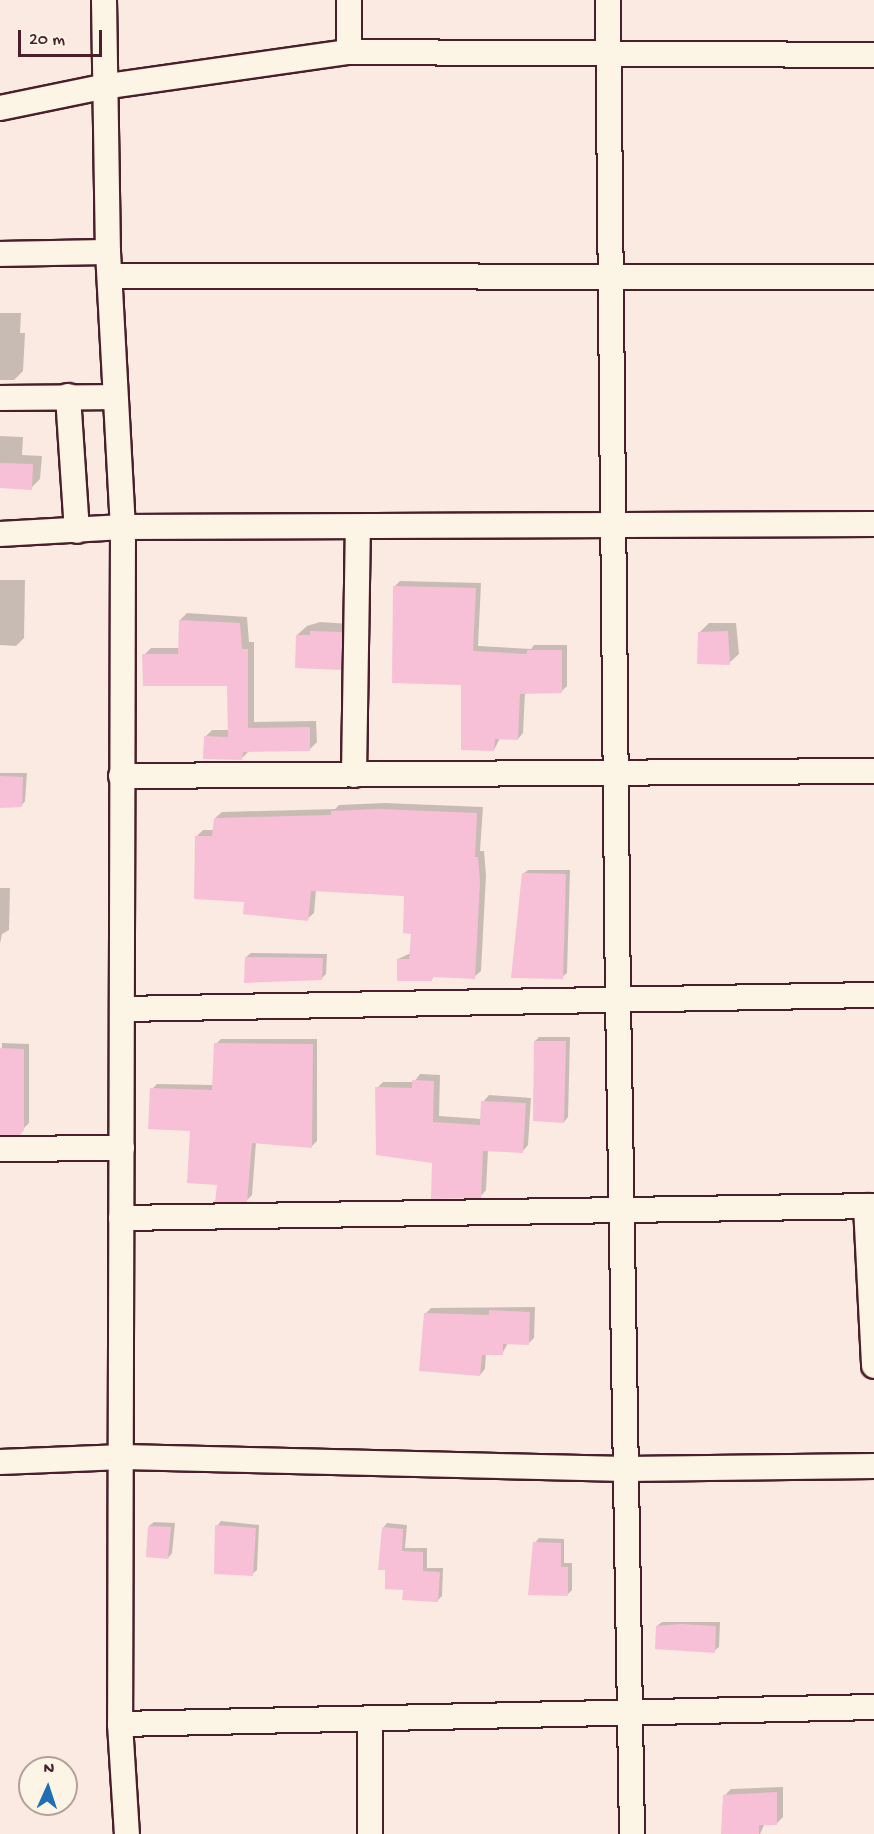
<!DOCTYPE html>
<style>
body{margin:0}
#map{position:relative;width:874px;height:1834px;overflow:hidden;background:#fbeae2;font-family:"Gochi Hand",sans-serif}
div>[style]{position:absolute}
.shadow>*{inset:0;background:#0003}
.building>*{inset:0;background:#f7c0d7}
.roads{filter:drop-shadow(2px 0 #4a1f2b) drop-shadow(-2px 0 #4a1f2b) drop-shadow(0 2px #4a1f2b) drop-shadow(0 -2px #4a1f2b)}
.street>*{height:24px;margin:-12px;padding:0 12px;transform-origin:12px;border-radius:12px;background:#fcf5e5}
span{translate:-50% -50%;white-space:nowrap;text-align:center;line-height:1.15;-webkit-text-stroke:4.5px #fcf5e5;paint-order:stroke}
.north{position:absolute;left:18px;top:1756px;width:60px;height:60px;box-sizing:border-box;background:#fcf5e5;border:2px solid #b59f9b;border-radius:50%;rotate:3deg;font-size:16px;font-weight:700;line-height:24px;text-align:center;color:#4a1f2b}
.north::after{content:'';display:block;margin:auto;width:21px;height:27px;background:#1f6fb2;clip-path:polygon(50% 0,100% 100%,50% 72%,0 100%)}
.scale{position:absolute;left:18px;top:30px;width:84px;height:27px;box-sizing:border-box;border:3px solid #4a1f2b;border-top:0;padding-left:8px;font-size:18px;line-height:21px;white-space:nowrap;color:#4a1f2b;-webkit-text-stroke:4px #fcf5e5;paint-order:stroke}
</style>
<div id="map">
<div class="shadow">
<div style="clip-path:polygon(0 313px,21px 313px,20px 333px,25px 333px,23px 371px,14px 380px,0 380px)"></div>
<div style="clip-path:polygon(0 436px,23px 437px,22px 455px,42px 456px,40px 479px,31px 488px,0 488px)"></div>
<div style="clip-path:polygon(0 580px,25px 580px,24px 638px,16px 646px,0 645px)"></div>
<div style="clip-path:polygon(400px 581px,481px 583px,478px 646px,531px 649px,534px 645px,567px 645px,567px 686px,561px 692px,525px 692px,523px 733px,518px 739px,500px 738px,494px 750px,462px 683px,394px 587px)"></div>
<div style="clip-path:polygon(187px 613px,247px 617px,249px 642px,254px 642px,254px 722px,316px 721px,317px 742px,310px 749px,249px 751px,242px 758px,205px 737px,212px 730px,229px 730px,228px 685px,144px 655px,151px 648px,179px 648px,180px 620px)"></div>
<div style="clip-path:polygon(320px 622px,351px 624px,350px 659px,341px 669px,297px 635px,307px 626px)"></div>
<div style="clip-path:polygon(709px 623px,736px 623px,739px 654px,729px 663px,699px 633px)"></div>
<div style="clip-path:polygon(0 773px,27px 773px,25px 801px,21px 806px,0 805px)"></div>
<div style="clip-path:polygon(385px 803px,483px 807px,480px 851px,484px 851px,486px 875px,481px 971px,474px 977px,435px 975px,431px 980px,398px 959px,411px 953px,412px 933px,406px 895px,316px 890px,314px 913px,307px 919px,246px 901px,196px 837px,203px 830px,214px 830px,215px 818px,222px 812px,335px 809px,339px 805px)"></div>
<div style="clip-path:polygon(528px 870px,570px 870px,567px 973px,562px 977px,523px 874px)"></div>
<div style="clip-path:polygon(0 888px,10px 888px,9px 930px,2px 934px,0 944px)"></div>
<div style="clip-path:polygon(251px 953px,327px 954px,326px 974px,322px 978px,246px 957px)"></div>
<div style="clip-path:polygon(539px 1037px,570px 1037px,568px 1117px,564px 1122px,535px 1041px)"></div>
<div style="clip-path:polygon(221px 1039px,317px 1039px,317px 1141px,312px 1146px,256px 1142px,252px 1195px,247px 1200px,219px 1183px,191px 1129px,152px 1089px,157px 1084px,214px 1085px,216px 1044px)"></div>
<div style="clip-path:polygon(2px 1043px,29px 1044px,29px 1123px,23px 1129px,0 1128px)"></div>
<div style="clip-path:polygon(420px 1074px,440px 1075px,439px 1116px,482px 1119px,483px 1102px,489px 1095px,531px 1098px,528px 1145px,522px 1152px,488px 1150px,486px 1190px,480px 1197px,434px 1162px,377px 1088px,383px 1082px,414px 1082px)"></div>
<div style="clip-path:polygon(535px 1307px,534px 1338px,528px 1344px,508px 1343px,502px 1354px,486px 1353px,485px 1369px,480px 1375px,426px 1313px,431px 1308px)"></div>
<div style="clip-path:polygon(221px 1521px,259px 1525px,257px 1570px,252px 1574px,217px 1526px)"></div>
<div style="clip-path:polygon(154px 1522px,175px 1523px,172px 1553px,168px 1558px,149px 1526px)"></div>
<div style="clip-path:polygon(387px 1523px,407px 1525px,405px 1548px,427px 1548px,427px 1568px,443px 1568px,442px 1596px,437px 1601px,404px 1588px,383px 1528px)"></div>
<div style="clip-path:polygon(539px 1538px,564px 1539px,564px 1563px,572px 1563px,572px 1590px,567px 1595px,535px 1543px)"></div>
<div style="clip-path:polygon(662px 1622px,720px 1622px,719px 1647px,714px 1651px,657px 1626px)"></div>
<div style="clip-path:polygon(783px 1787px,783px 1817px,777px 1823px,765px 1823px,760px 1834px,744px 1834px,724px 1796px,731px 1789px)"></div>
</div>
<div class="building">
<div style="clip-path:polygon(0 463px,33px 464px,32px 490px,0 488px)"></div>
<div style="clip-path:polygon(393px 586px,476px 588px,473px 651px,527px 654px,527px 650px,562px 650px,562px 693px,520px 694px,518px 740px,495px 739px,494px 751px,461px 750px,461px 685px,392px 683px)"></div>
<div style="clip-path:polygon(179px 620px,240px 623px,242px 649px,248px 649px,248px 728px,310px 727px,310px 751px,243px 752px,242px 760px,203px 759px,204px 736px,228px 737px,227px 686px,143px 686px,142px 654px,178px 654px)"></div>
<div style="clip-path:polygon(310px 631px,342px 632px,341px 670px,295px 668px,296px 635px,310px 635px)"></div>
<div style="clip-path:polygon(728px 631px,730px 665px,697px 664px,698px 632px)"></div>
<div style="clip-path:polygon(0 776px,23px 777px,22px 807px,0 808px)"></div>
<div style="clip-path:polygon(378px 809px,477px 813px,475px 857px,478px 857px,480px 882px,475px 979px,432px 977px,432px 981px,397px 981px,397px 959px,409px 959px,411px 934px,403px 933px,404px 896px,311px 891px,308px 921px,243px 914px,244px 902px,194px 899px,195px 836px,212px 836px,214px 818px,331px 815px,331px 811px)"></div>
<div style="clip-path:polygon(522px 873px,566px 874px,563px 979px,511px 978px)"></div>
<div style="clip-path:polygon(245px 957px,323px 958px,322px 980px,244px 983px)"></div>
<div style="clip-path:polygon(534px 1041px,566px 1041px,564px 1123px,533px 1121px)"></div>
<div style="clip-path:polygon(214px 1043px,313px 1044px,312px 1148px,252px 1143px,247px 1202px,215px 1202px,217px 1185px,187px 1183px,190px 1131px,148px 1129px,150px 1088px,212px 1090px)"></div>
<div style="clip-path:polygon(0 1048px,24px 1049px,24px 1130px,20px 1135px,0 1135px)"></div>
<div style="clip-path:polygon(412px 1080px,434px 1081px,433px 1122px,480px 1125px,481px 1101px,526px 1103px,523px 1153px,483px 1151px,481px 1198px,431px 1199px,432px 1163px,376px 1155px,375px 1087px,412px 1088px)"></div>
<div style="clip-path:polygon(489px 1310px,530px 1312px,529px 1345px,503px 1344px,503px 1355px,482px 1355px,480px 1376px,419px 1371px,424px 1313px,489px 1315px)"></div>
<div style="clip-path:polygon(215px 1525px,256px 1528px,253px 1576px,214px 1574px)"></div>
<div style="clip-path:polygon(148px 1526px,171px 1527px,168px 1559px,146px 1557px)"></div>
<div style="clip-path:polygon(382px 1527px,403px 1529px,402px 1551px,423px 1552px,423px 1571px,440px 1572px,438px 1602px,402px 1600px,403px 1590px,385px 1589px,385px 1570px,378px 1570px)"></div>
<div style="clip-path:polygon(533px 1542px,561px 1543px,561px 1567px,568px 1567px,568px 1596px,528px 1595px)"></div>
<div style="clip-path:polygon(681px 1624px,716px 1626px,715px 1653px,655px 1649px,656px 1626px)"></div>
<div style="clip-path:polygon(777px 1792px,777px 1825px,759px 1825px,759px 1834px,721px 1834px,723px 1795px)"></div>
</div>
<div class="roads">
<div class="street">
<div style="left:104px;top:0;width:252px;rotate:89.1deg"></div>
<div style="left:108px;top:252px;width:275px;rotate:86.9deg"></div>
<div style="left:123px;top:527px;width:1197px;rotate:90.14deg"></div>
<div style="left:120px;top:1724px;width:110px;rotate:86.4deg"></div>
<div style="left:349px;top:0;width:52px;rotate:90deg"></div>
<div style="left:608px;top:0;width:999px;rotate:89.43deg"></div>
<div style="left:618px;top:999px;width:835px;rotate:89.04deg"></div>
<div style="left:0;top:108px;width:104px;rotate:-11.6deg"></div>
<div style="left:102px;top:87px;width:249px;rotate:-8.1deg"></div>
<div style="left:349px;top:52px;width:525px;rotate:0.33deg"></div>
<div style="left:0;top:254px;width:108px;rotate:-1.1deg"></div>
<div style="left:112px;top:276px;width:762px;rotate:0.08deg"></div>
<div style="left:68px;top:396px;width:135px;rotate:86.2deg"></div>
<div style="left:0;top:398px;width:115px;rotate:-0.5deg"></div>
<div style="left:0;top:534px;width:123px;rotate:-3.3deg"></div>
<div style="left:123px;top:527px;width:751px;rotate:-0.23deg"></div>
<div style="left:354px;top:775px;width:246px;rotate:-89.1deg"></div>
<div style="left:121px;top:776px;width:753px;rotate:-0.38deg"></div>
<div style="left:122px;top:1009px;width:752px;rotate:-1.07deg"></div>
<div style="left:0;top:1149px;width:122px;rotate:-0.5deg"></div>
<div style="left:866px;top:1206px;width:160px;rotate:87.1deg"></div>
<div style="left:121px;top:1218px;width:753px;rotate:-0.91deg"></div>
<div style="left:0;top:1462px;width:123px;rotate:-2.3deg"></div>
<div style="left:123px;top:1457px;width:503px;rotate:1.37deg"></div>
<div style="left:626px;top:1469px;width:248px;rotate:-0.7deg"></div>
<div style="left:370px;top:1718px;width:116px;rotate:90deg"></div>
<div style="left:120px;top:1724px;width:754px;rotate:-1.29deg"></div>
</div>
</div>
<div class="north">N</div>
<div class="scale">20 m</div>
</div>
